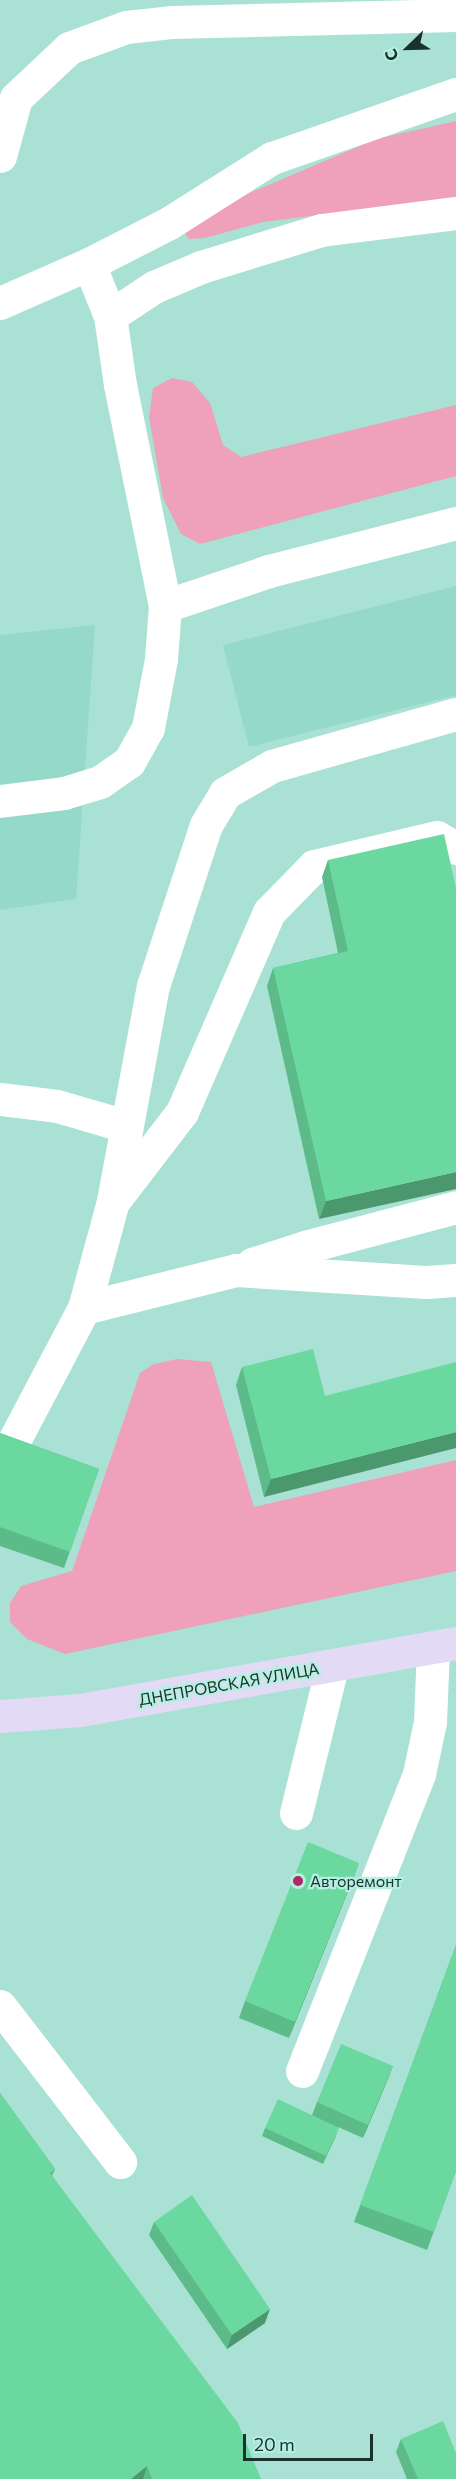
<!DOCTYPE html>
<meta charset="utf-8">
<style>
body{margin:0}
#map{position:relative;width:456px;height:2479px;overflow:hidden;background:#a9e2d4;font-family:Commissioner,sans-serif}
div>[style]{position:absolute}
.built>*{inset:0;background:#95d9c9}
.green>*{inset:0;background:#efa0ba}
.minor>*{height:33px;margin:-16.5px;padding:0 16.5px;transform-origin:16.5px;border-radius:16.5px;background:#fff}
.major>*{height:33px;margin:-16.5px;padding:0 16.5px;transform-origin:16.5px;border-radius:16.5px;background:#e3dbf5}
.wall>*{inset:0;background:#5cbb89}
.shaded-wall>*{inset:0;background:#4b986f}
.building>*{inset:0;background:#6bd99f}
.dots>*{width:16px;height:16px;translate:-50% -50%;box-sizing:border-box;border:3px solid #b5efe1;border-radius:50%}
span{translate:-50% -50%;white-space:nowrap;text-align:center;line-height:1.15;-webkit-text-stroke:4.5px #b5efe1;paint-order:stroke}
.street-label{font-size:16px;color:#1a312c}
.poi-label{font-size:16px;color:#1a312c}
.left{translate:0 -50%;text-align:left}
.north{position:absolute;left:378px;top:18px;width:60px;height:60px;-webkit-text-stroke:4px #b5efe1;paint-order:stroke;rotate:247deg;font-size:16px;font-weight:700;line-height:24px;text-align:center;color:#1a312c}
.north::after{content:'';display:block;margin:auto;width:21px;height:27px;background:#1a312c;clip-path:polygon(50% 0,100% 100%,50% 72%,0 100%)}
.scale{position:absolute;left:243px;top:2434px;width:130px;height:27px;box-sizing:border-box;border:3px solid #1a312c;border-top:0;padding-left:8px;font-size:18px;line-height:21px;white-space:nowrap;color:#1a312c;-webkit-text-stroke:4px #b5efe1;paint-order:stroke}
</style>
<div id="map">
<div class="built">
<div style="clip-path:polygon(456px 586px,456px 695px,249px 747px,223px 645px)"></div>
<div style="clip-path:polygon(95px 625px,76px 899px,0 910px,0 635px)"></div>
</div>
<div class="green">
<div style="clip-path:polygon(456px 121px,456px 198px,263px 222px,205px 238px,189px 239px,185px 234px,190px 226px,224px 204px,376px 139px)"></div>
<div style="clip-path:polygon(172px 378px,192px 382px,210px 403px,223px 445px,241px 457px,456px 405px,456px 476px,200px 544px,181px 534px,163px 498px,149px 417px,153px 388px)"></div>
<div style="clip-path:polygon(177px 1359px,211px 1362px,254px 1507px,456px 1460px,456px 1571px,65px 1654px,27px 1639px,10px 1622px,10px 1603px,21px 1586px,72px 1571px,140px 1373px,154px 1364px)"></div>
</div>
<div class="minor">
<div style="left:0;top:156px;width:60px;rotate:-74.6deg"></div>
<div style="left:16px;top:98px;width:73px;rotate:-43.3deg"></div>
<div style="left:69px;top:48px;width:61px;rotate:-20.2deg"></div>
<div style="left:126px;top:27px;width:45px;rotate:-6.3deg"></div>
<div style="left:171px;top:22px;width:285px;rotate:-1.4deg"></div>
<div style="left:0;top:303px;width:97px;rotate:-23.7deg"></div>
<div style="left:110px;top:316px;width:56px;rotate:-112deg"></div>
<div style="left:89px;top:264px;width:90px;rotate:-27.1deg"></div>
<div style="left:169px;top:223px;width:122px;rotate:-32.3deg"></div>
<div style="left:272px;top:158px;width:195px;rotate:-19.2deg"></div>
<div style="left:165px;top:606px;width:226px;rotate:-101.5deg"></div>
<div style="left:120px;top:385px;width:70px;rotate:-98.2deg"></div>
<div style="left:110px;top:316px;width:53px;rotate:-33.4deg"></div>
<div style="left:154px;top:287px;width:51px;rotate:-23.1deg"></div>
<div style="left:201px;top:267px;width:126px;rotate:-17.1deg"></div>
<div style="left:321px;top:230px;width:136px;rotate:-7.2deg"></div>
<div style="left:0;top:801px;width:64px;rotate:-7.1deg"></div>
<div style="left:64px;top:793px;width:38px;rotate:-17deg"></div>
<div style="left:100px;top:782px;width:35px;rotate:-35deg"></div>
<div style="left:129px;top:762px;width:39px;rotate:-61deg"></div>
<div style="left:148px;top:728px;width:70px;rotate:-79.3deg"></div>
<div style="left:161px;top:659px;width:53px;rotate:-85.7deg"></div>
<div style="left:165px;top:606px;width:110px;rotate:-18.6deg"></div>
<div style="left:269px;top:571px;width:193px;rotate:-14.4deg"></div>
<div style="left:0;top:1099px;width:57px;rotate:7deg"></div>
<div style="left:57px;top:1106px;width:72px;rotate:16.2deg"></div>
<div style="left:116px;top:1198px;width:108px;rotate:-52.5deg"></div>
<div style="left:182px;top:1112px;width:218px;rotate:-66.5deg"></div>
<div style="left:269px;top:912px;width:64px;rotate:-45.6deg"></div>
<div style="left:314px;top:866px;width:126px;rotate:-13.3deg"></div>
<div style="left:437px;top:837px;width:22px;rotate:30deg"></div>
<div style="left:252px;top:1264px;width:56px;rotate:-17.8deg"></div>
<div style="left:305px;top:1247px;width:156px;rotate:-14.8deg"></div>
<div style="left:84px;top:1308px;width:111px;rotate:-74.8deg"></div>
<div style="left:113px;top:1201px;width:219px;rotate:-79.5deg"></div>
<div style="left:153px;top:986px;width:169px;rotate:-71.8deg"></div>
<div style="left:206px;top:825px;width:37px;rotate:-59deg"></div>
<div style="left:225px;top:793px;width:54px;rotate:-29.9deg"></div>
<div style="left:272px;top:766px;width:191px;rotate:-15.8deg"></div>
<div style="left:7px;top:1454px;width:165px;rotate:-62.2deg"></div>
<div style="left:84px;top:1308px;width:157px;rotate:-14deg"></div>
<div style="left:236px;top:1270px;width:190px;rotate:3.6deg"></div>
<div style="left:426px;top:1282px;width:30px;rotate:-4deg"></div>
<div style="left:296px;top:1813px;width:151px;rotate:-76.2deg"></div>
<div style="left:0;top:2006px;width:197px;rotate:52.4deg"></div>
<div style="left:302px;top:2071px;width:319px;rotate:-68.5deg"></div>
<div style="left:419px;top:1774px;width:53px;rotate:-78.1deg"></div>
<div style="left:430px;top:1722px;width:74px;rotate:-87.7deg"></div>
</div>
<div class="major">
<div style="left:0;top:1716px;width:80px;rotate:-4.3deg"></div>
<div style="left:80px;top:1710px;width:382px;rotate:-10.1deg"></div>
</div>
<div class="wall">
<div style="clip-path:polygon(328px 860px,456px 888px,319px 1219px,267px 986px,273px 968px,338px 953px,322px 877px)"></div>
<div style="clip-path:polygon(242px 1367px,325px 1396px,264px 1497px,236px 1385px)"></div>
<div style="clip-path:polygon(0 1433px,99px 1469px,64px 1568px,0 1546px)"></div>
<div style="clip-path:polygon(359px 1863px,289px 2038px,239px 2018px,245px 2001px)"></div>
<div style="clip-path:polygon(456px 1945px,456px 2171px,427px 2250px,354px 2222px)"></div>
<div style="clip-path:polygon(393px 2066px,363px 2138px,338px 2127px,336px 2136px,323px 2164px,262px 2136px,265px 2128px,312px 2115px,317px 2102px)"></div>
<div style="clip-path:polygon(0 2093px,55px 2169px,52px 2176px,261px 2479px,0 2479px)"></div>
<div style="clip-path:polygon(154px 2222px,265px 2323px,227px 2349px,149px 2235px)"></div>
<div style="clip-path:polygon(401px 2439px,456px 2479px,407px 2479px,396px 2452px)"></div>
</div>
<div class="shaded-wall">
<div style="clip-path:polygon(456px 1172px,456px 1189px,319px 1219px,326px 1201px)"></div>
<div style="clip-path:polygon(456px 1432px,456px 1448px,264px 1497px,271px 1479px)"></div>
<div style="clip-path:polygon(359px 1863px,353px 1879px,289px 2038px,295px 2022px)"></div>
<div style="clip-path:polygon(393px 2066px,388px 2079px,363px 2138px,368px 2125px)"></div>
<div style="clip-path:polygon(270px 2309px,265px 2323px,227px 2349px,232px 2335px)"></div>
<div style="clip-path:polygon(147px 2466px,143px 2479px,131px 2479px)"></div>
</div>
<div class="building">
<div style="clip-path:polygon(444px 834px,456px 888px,456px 1172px,326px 1201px,273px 968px,348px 951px,328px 860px)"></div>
<div style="clip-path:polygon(313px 1349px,325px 1396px,456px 1362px,456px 1432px,271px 1479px,242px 1367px)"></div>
<div style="clip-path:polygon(0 1433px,99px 1469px,70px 1552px,0 1527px)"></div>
<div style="clip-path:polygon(308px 1842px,359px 1863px,295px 2022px,245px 2001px)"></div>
<div style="clip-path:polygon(456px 1945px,456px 2171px,434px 2232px,360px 2205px)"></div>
<div style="clip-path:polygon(341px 2044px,393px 2066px,368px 2125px,317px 2102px)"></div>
<div style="clip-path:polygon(0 2093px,55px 2169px,50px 2173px,238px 2423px,261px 2479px,152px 2479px,147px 2466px,131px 2479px,0 2479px)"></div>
<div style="clip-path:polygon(278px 2099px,339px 2128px,326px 2156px,265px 2128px)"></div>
<div style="clip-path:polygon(192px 2195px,270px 2309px,232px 2335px,154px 2222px)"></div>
<div style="clip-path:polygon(443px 2421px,456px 2453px,456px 2479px,418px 2479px,401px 2439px)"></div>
</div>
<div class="dots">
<div style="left:298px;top:1881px;background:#b12766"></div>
</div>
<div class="street-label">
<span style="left:229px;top:1684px;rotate:-10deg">ДНЕПРОВСКАЯ УЛИЦА</span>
</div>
<div class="poi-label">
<span class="left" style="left:310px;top:1881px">Авторемонт</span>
</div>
<div class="north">С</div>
<div class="scale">20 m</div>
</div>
